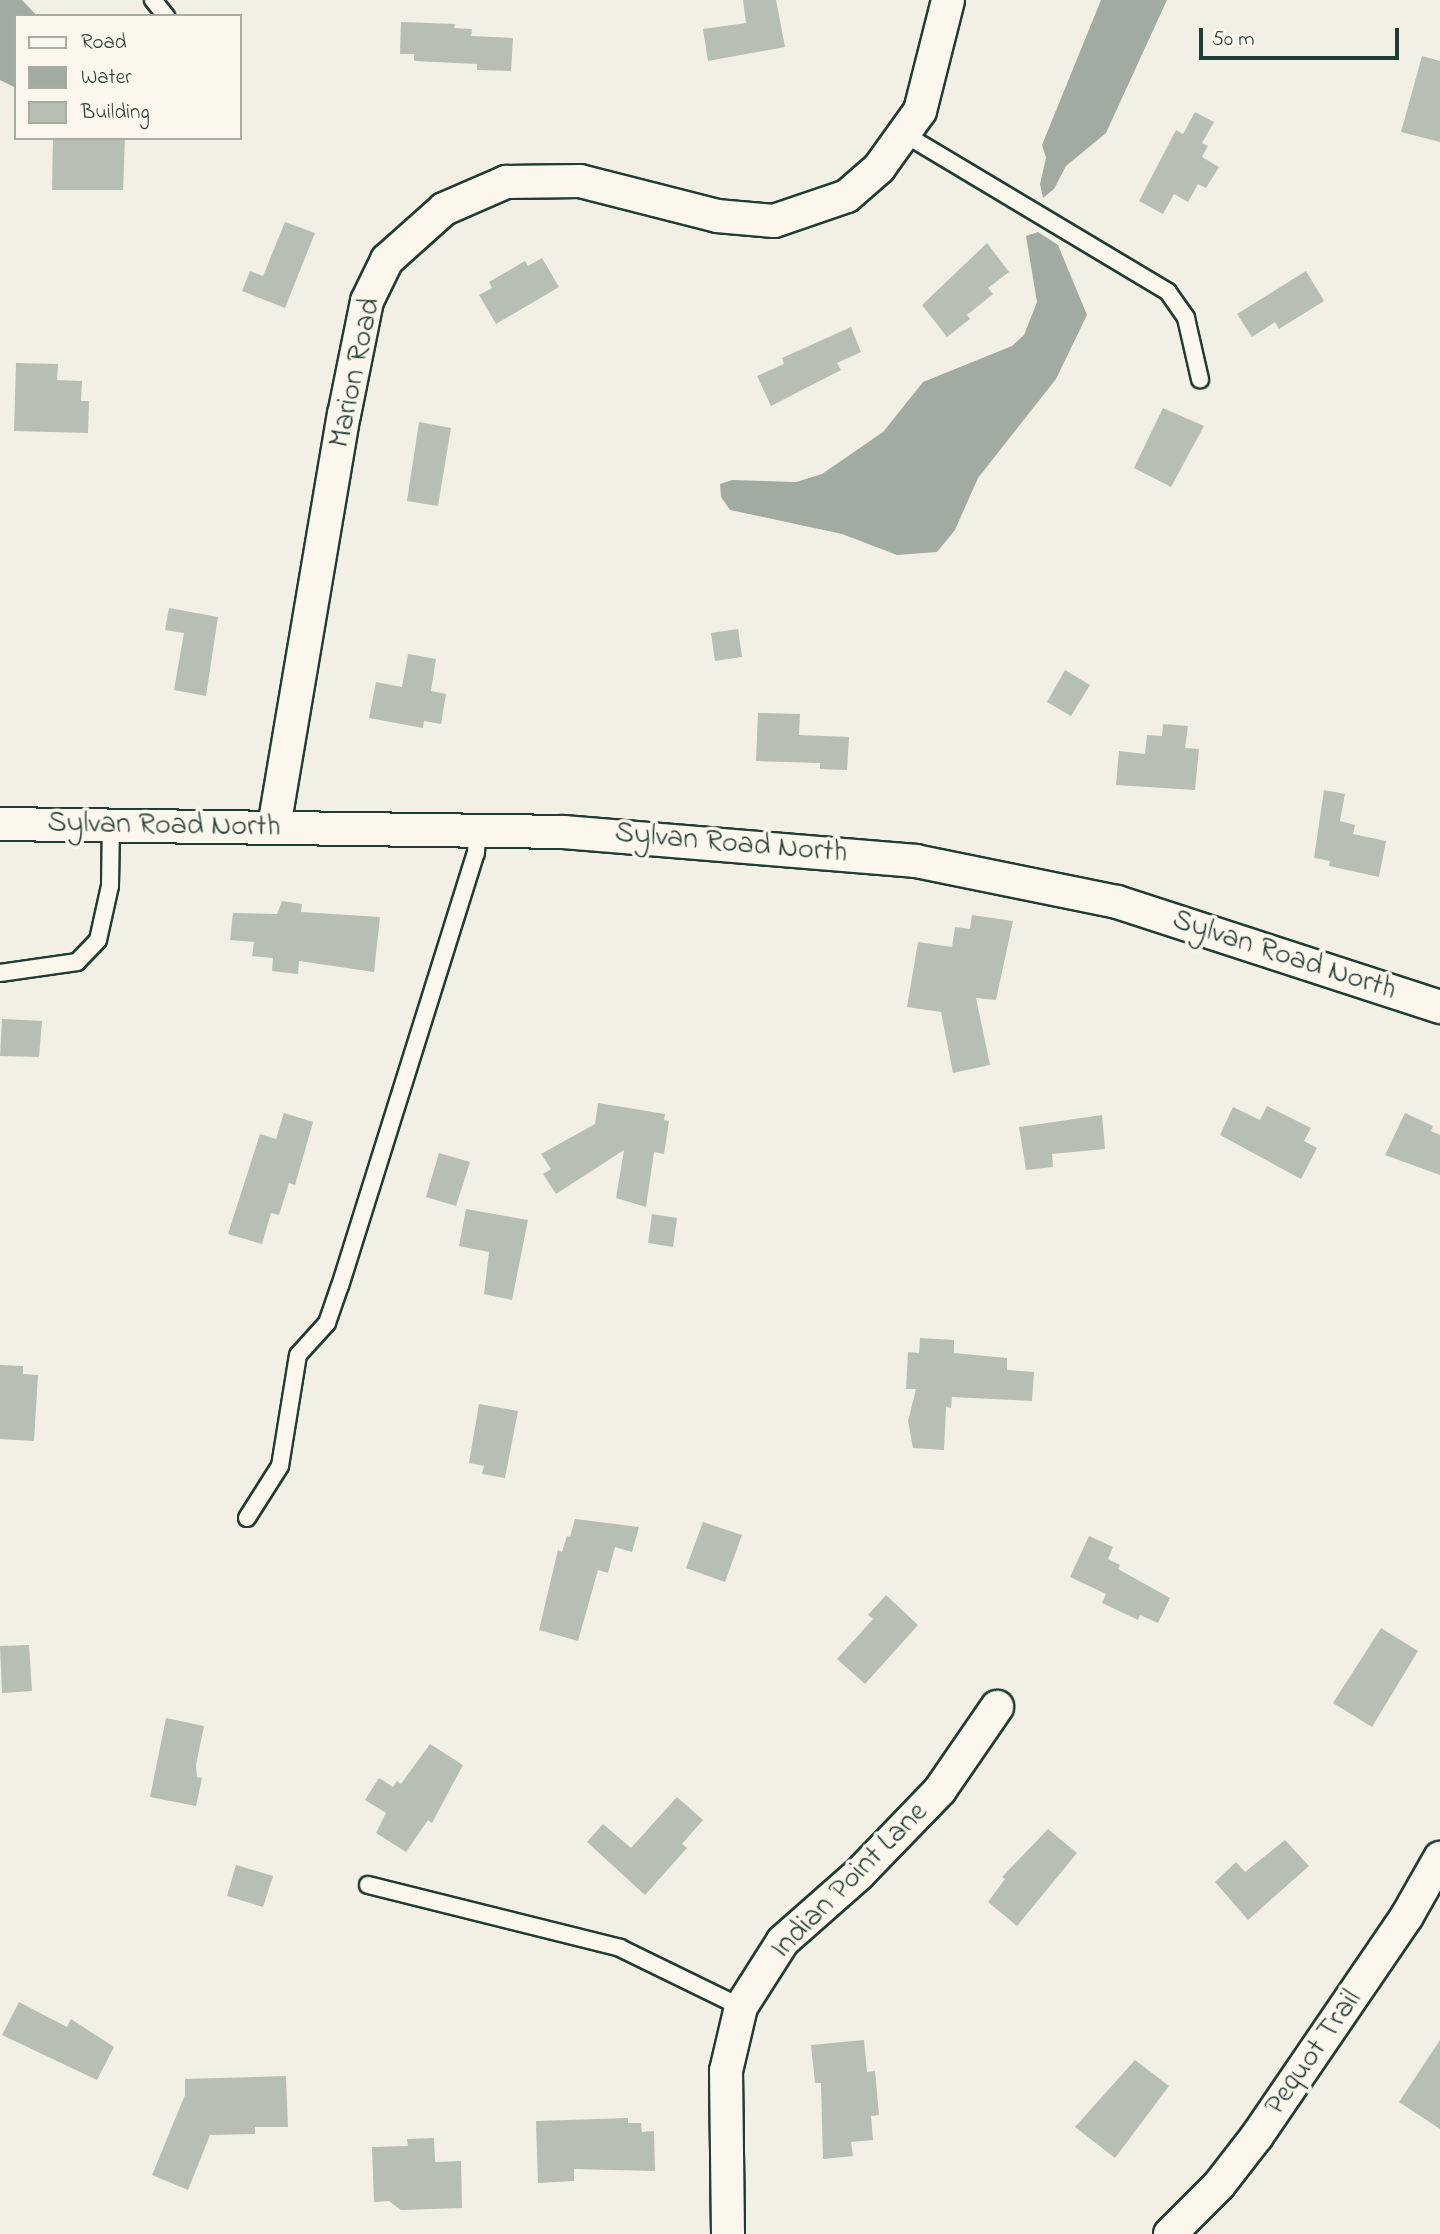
<!DOCTYPE html>
<style>
body{margin:0}
#map{position:relative;width:1440px;height:2234px;overflow:hidden;background:#f2f0e5;font-family:"Indie Flower",sans-serif}
div>[style]{position:absolute}
.water>*{inset:0;background:#a2aba1}
.building>*{inset:0;background:#b7beb3}
.roads{filter:drop-shadow(2px 0 #1f3d34) drop-shadow(-2px 0 #1f3d34) drop-shadow(0 2px #1f3d34) drop-shadow(0 -2px #1f3d34)}
.service>*{height:16px;margin:-8px;padding:0 8px;transform-origin:8px;border-radius:8px;background:#fbf7ec}
.minor>*{height:32px;margin:-16px;padding:0 16px;transform-origin:16px;border-radius:16px;background:#fbf7ec}
span{translate:-50% -50%;white-space:nowrap;text-align:center;line-height:1.15;-webkit-text-stroke:7px #fbf7ec;paint-order:stroke}
.street-label{font-size:30px;color:#1f3d34}
.legend{position:absolute;left:14px;top:14px;width:228px;height:126px;box-sizing:border-box;background:#fbf7ec;border:2px solid #a3ada2;margin:0;padding:9px 12px;list-style:none;font-size:21px;color:#1f3d34}
.legend li{display:flex;align-items:center;gap:14px;height:35px}
.legend b{width:35px;border:2px solid #a3ada2}
.scale{position:absolute;left:1199px;top:28px;width:200px;height:32px;box-sizing:border-box;border:4px solid #1f3d34;border-top:0;padding-left:9px;font-size:21px;line-height:24px;white-space:nowrap;color:#1f3d34;-webkit-text-stroke:5px #fbf7ec;paint-order:stroke}
</style>
<div id="map">
<div class="water">
<div style="clip-path:polygon(0 0,22px 0,37px 16px,16px 16px,16px 88px,0 80px)"></div>
<div style="clip-path:polygon(1101px 0,1167px 0,1106px 133px,1066px 166px,1054px 189px,1043px 198px,1040px 184px,1046px 158px,1042px 145px)"></div>
<div style="clip-path:polygon(1038px 232px,1058px 245px,1087px 315px,1056px 379px,978px 478px,955px 530px,937px 552px,897px 555px,842px 534px,730px 510px,721px 497px,720px 484px,732px 480px,796px 482px,822px 474px,883px 432px,923px 382px,1012px 346px,1024px 335px,1037px 302px,1026px 236px)"></div>
</div>
<div class="building">
<div style="clip-path:polygon(743px 0,776px 0,785px 47px,708px 61px,703px 29px,746px 23px)"></div>
<div style="clip-path:polygon(401px 22px,455px 24px,454px 28px,472px 29px,471px 36px,513px 38px,511px 71px,477px 70px,477px 64px,414px 61px,414px 54px,400px 54px)"></div>
<div style="clip-path:polygon(1422px 56px,1440px 61px,1440px 142px,1401px 132px)"></div>
<div style="clip-path:polygon(1195px 112px,1214px 122px,1202px 143px,1208px 146px,1202px 157px,1219px 167px,1206px 188px,1198px 184px,1188px 202px,1174px 194px,1163px 214px,1139px 201px,1176px 130px,1183px 134px)"></div>
<div style="clip-path:polygon(53px 138px,125px 138px,123px 190px,52px 190px)"></div>
<div style="clip-path:polygon(285px 222px,315px 233px,285px 308px,242px 291px,250px 271px,263px 276px)"></div>
<div style="clip-path:polygon(987px 243px,1009px 272px,988px 288px,993px 294px,967px 315px,970px 319px,947px 337px,922px 305px)"></div>
<div style="clip-path:polygon(542px 258px,559px 287px,496px 324px,479px 295px,492px 288px,489px 282px,525px 261px,528px 266px)"></div>
<div style="clip-path:polygon(1306px 271px,1324px 301px,1279px 329px,1275px 322px,1252px 337px,1237px 314px)"></div>
<div style="clip-path:polygon(851px 327px,861px 352px,837px 363px,841px 370px,771px 406px,757px 376px,784px 364px,782px 358px)"></div>
<div style="clip-path:polygon(16px 363px,58px 364px,57px 380px,82px 381px,81px 401px,89px 401px,88px 433px,14px 431px)"></div>
<div style="clip-path:polygon(1163px 408px,1204px 426px,1171px 487px,1134px 468px)"></div>
<div style="clip-path:polygon(419px 422px,451px 428px,438px 506px,407px 501px)"></div>
<div style="clip-path:polygon(169px 608px,218px 617px,206px 696px,174px 690px,184px 633px,165px 630px)"></div>
<div style="clip-path:polygon(738px 629px,742px 657px,715px 661px,711px 633px)"></div>
<div style="clip-path:polygon(408px 654px,436px 659px,431px 691px,446px 694px,441px 724px,424px 721px,423px 728px,369px 718px,376px 682px,402px 687px)"></div>
<div style="clip-path:polygon(1065px 670px,1090px 685px,1071px 716px,1047px 702px)"></div>
<div style="clip-path:polygon(758px 713px,800px 714px,799px 735px,849px 737px,847px 770px,820px 769px,820px 763px,756px 761px)"></div>
<div style="clip-path:polygon(1163px 724px,1188px 726px,1185px 748px,1199px 749px,1195px 790px,1116px 785px,1119px 751px,1145px 754px,1147px 735px,1162px 736px)"></div>
<div style="clip-path:polygon(1324px 790px,1345px 794px,1340px 821px,1355px 825px,1353px 834px,1386px 841px,1379px 877px,1329px 866px,1330px 861px,1314px 858px)"></div>
<div style="clip-path:polygon(282px 901px,302px 904px,301px 912px,380px 917px,374px 972px,299px 961px,298px 974px,272px 971px,273px 958px,252px 956px,254px 942px,230px 940px,233px 913px,277px 914px)"></div>
<div style="clip-path:polygon(972px 915px,1013px 921px,996px 1000px,976px 998px,990px 1065px,953px 1073px,941px 1012px,907px 1007px,918px 942px,952px 947px,955px 927px,970px 929px)"></div>
<div style="clip-path:polygon(2px 1019px,42px 1021px,39px 1057px,0 1056px)"></div>
<div style="clip-path:polygon(598px 1103px,665px 1114px,664px 1120px,669px 1121px,664px 1154px,654px 1152px,646px 1207px,616px 1198px,624px 1150px,556px 1194px,543px 1174px,551px 1169px,541px 1154px,595px 1124px)"></div>
<div style="clip-path:polygon(1267px 1106px,1311px 1128px,1304px 1141px,1317px 1148px,1301px 1179px,1220px 1135px,1233px 1107px,1260px 1120px)"></div>
<div style="clip-path:polygon(284px 1113px,313px 1122px,295px 1185px,289px 1183px,279px 1215px,271px 1213px,262px 1244px,228px 1234px,260px 1134px,276px 1139px)"></div>
<div style="clip-path:polygon(1405px 1113px,1433px 1126px,1431px 1131px,1440px 1135px,1440px 1175px,1385px 1155px)"></div>
<div style="clip-path:polygon(1102px 1115px,1105px 1149px,1052px 1154px,1053px 1167px,1026px 1170px,1019px 1127px)"></div>
<div style="clip-path:polygon(439px 1153px,470px 1162px,456px 1206px,426px 1197px)"></div>
<div style="clip-path:polygon(466px 1209px,528px 1220px,512px 1300px,484px 1294px,489px 1252px,459px 1246px)"></div>
<div style="clip-path:polygon(652px 1214px,677px 1218px,673px 1247px,648px 1243px)"></div>
<div style="clip-path:polygon(920px 1338px,954px 1340px,954px 1353px,1007px 1358px,1007px 1370px,1034px 1372px,1032px 1401px,952px 1397px,951px 1408px,946px 1407px,944px 1450px,913px 1448px,908px 1421px,916px 1389px,906px 1389px,908px 1352px,919px 1353px)"></div>
<div style="clip-path:polygon(0 1365px,23px 1366px,23px 1374px,38px 1375px,34px 1441px,0 1439px)"></div>
<div style="clip-path:polygon(479px 1404px,518px 1411px,505px 1478px,482px 1474px,484px 1466px,469px 1463px)"></div>
<div style="clip-path:polygon(575px 1519px,639px 1527px,632px 1552px,615px 1547px,608px 1573px,598px 1570px,578px 1641px,539px 1630px,558px 1550px,562px 1552px,567px 1536px,570px 1537px)"></div>
<div style="clip-path:polygon(703px 1522px,742px 1535px,725px 1582px,686px 1568px)"></div>
<div style="clip-path:polygon(1089px 1536px,1113px 1547px,1108px 1559px,1120px 1565px,1118px 1569px,1170px 1598px,1158px 1623px,1140px 1615px,1138px 1620px,1102px 1603px,1106px 1594px,1070px 1577px)"></div>
<div style="clip-path:polygon(886px 1595px,918px 1625px,865px 1684px,837px 1659px,873px 1619px,868px 1615px)"></div>
<div style="clip-path:polygon(1381px 1628px,1418px 1651px,1372px 1727px,1333px 1703px)"></div>
<div style="clip-path:polygon(29px 1645px,32px 1691px,2px 1693px,0 1646px)"></div>
<div style="clip-path:polygon(166px 1718px,204px 1726px,196px 1765px,197px 1777px,202px 1778px,196px 1806px,150px 1797px)"></div>
<div style="clip-path:polygon(430px 1744px,463px 1765px,432px 1823px,428px 1820px,406px 1852px,376px 1833px,386px 1813px,365px 1800px,379px 1778px,393px 1787px,397px 1781px,401px 1784px)"></div>
<div style="clip-path:polygon(677px 1797px,703px 1820px,682px 1844px,687px 1848px,645px 1895px,587px 1842px,603px 1824px,631px 1848px)"></div>
<div style="clip-path:polygon(1048px 1829px,1077px 1853px,1017px 1926px,988px 1902px,1005px 1879px,1002px 1877px)"></div>
<div style="clip-path:polygon(1285px 1840px,1309px 1866px,1248px 1920px,1215px 1882px,1236px 1862px,1245px 1872px)"></div>
<div style="clip-path:polygon(236px 1865px,273px 1876px,263px 1907px,227px 1896px)"></div>
<div style="clip-path:polygon(19px 2002px,67px 2027px,71px 2019px,114px 2047px,97px 2080px,2px 2035px)"></div>
<div style="clip-path:polygon(864px 2040px,867px 2072px,875px 2071px,879px 2115px,871px 2116px,873px 2140px,851px 2142px,853px 2156px,823px 2159px,821px 2083px,815px 2083px,811px 2045px)"></div>
<div style="clip-path:polygon(1440px 2040px,1440px 2129px,1399px 2102px)"></div>
<div style="clip-path:polygon(1135px 2060px,1169px 2086px,1115px 2158px,1075px 2127px)"></div>
<div style="clip-path:polygon(286px 2076px,288px 2127px,255px 2127px,255px 2134px,210px 2135px,188px 2190px,152px 2175px,185px 2095px,185px 2079px)"></div>
<div style="clip-path:polygon(628px 2118px,628px 2123px,641px 2123px,642px 2132px,654px 2131px,655px 2171px,574px 2169px,574px 2181px,538px 2183px,536px 2121px)"></div>
<div style="clip-path:polygon(434px 2138px,435px 2162px,461px 2161px,462px 2208px,401px 2210px,389px 2201px,374px 2202px,372px 2147px,408px 2146px,407px 2139px)"></div>
</div>
<div class="roads">
<div class="service">
<div style="left:153px;top:0;width:21px;rotate:51deg"></div>
<div style="left:906px;top:135px;width:305px;rotate:30.9deg"></div>
<div style="left:1168px;top:292px;width:32px;rotate:55deg"></div>
<div style="left:1186px;top:318px;width:63px;rotate:77.1deg"></div>
<div style="left:0;top:973px;width:78px;rotate:-8.1deg"></div>
<div style="left:77px;top:962px;width:30px;rotate:-46deg"></div>
<div style="left:98px;top:940px;width:55px;rotate:-77.5deg"></div>
<div style="left:110px;top:886px;width:61px;rotate:-89.1deg"></div>
<div style="left:247px;top:1518px;width:62px;rotate:-57.6deg"></div>
<div style="left:280px;top:1466px;width:112px;rotate:-80.8deg"></div>
<div style="left:298px;top:1355px;width:43px;rotate:-47.8deg"></div>
<div style="left:327px;top:1323px;width:39px;rotate:-71deg"></div>
<div style="left:340px;top:1286px;width:454px;rotate:-72.6deg"></div>
<div style="left:476px;top:853px;width:22px;rotate:-87deg"></div>
<div style="left:368px;top:1885px;width:260px;rotate:14deg"></div>
<div style="left:620px;top:1948px;width:135px;rotate:26deg"></div>
</div>
<div class="minor">
<div style="left:0;top:824px;width:564px;rotate:0.81deg"></div>
<div style="left:564px;top:832px;width:353px;rotate:4.7deg"></div>
<div style="left:916px;top:861px;width:205px;rotate:11.5deg"></div>
<div style="left:1117px;top:902px;width:340px;rotate:18deg"></div>
<div style="left:274px;top:827px;width:418px;rotate:-80.4deg"></div>
<div style="left:344px;top:415px;width:116px;rotate:-78.6deg"></div>
<div style="left:367px;top:301px;width:46px;rotate:-64deg"></div>
<div style="left:387px;top:260px;width:76px;rotate:-41.8deg"></div>
<div style="left:444px;top:209px;width:68px;rotate:-23.5deg"></div>
<div style="left:506px;top:182px;width:74px;rotate:-0.8deg"></div>
<div style="left:580px;top:181px;width:141px;rotate:14.3deg"></div>
<div style="left:717px;top:216px;width:57px;rotate:5deg"></div>
<div style="left:774px;top:221px;width:77px;rotate:-18.9deg"></div>
<div style="left:847px;top:196px;width:43px;rotate:-41.2deg"></div>
<div style="left:879px;top:168px;width:70px;rotate:-54.3deg"></div>
<div style="left:920px;top:111px;width:114px;rotate:-75.8deg"></div>
<div style="left:728px;top:2234px;width:163px;rotate:-90.7deg"></div>
<div style="left:726px;top:2071px;width:66px;rotate:-76.8deg"></div>
<div style="left:741px;top:2007px;width:78px;rotate:-57.5deg"></div>
<div style="left:783px;top:1941px;width:101px;rotate:-41.4deg"></div>
<div style="left:859px;top:1874px;width:117px;rotate:-46deg"></div>
<div style="left:940px;top:1790px;width:101px;rotate:-55.5deg"></div>
<div style="left:1170px;top:2234px;width:69px;rotate:-45deg"></div>
<div style="left:1219px;top:2185px;width:62px;rotate:-52.2deg"></div>
<div style="left:1257px;top:2136px;width:266px;rotate:-55.7deg"></div>
<div style="left:1407px;top:1916px;width:67px;rotate:-60.4deg"></div>
</div>
</div>
<div class="street-label">
<span style="left:356px;top:373px;rotate:-78deg">Marion Road</span>
<span style="left:164px;top:826px;rotate:1deg">Sylvan Road North</span>
<span style="left:731px;top:844px;rotate:5deg">Sylvan Road North</span>
<span style="left:1284px;top:956px;rotate:18deg">Sylvan Road North</span>
<span style="left:850px;top:1881px;rotate:-45deg">Indian Point Lane</span>
<span style="left:1314px;top:2053px;rotate:-55deg">Pequot Trail</span>
</div>
<ul class="legend">
<li><b style="height:9px;background:#fbf7ec"></b>Road</li>
<li><b style="height:19px;background:#a2aba1"></b>Water</li>
<li><b style="height:19px;background:#b7beb3"></b>Building</li>
</ul>
<div class="scale">50 m</div>
</div>
